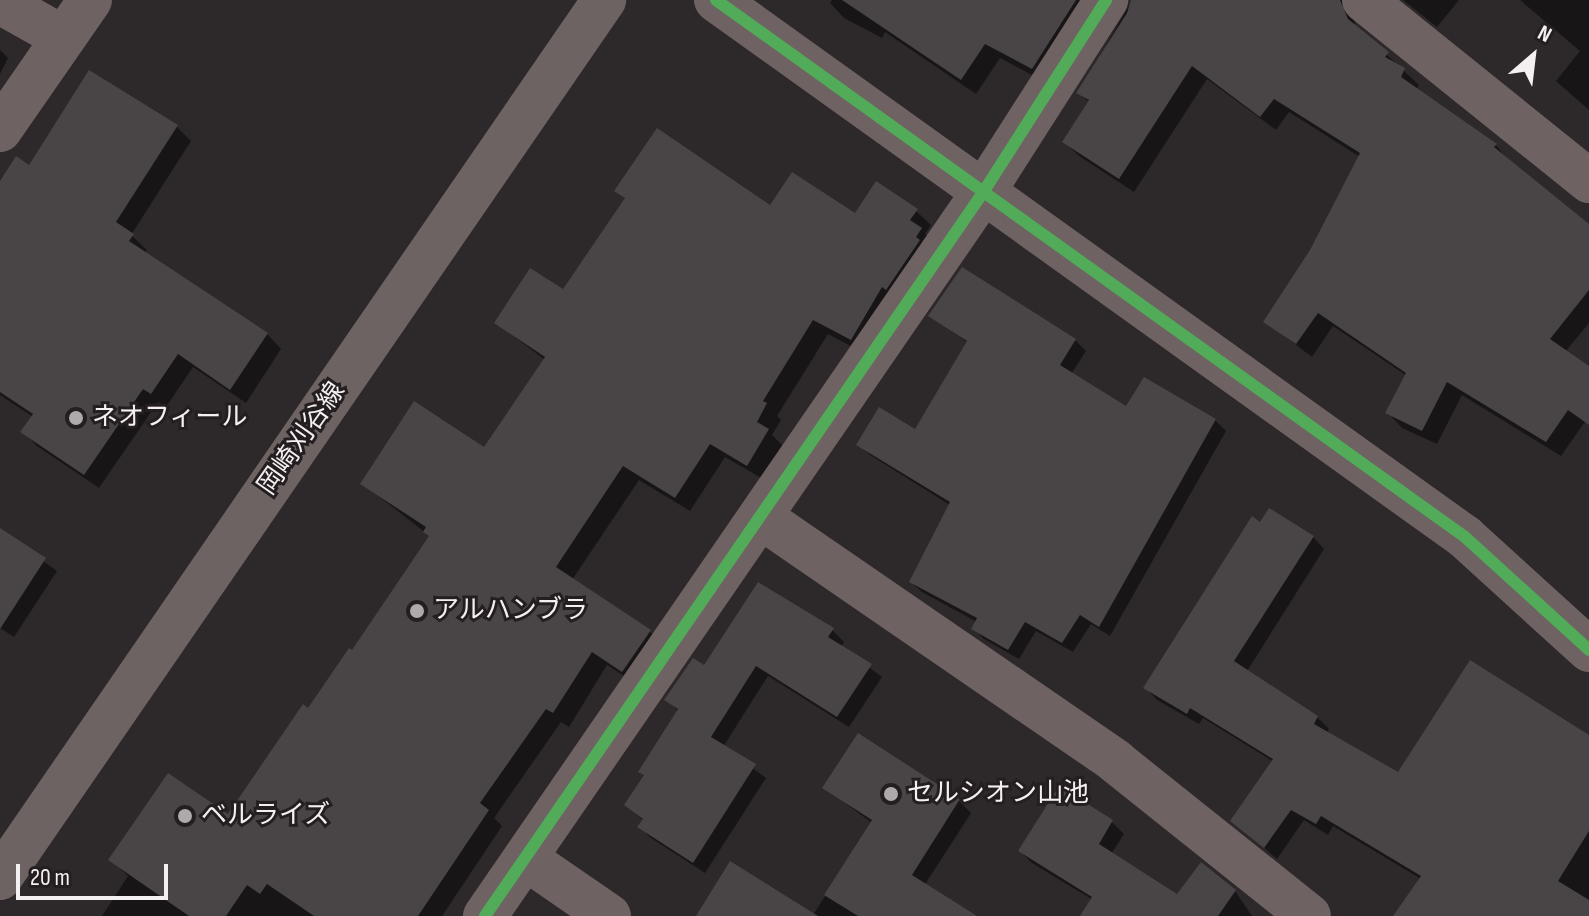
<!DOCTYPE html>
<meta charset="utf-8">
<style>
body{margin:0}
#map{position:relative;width:1589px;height:916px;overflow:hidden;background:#2d282a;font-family:"Sofia Sans Condensed","Noto Sans JP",sans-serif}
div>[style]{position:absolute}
.shadow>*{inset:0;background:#0007}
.building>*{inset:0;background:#494547}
.minor>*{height:44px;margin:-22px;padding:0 22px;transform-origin:22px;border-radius:22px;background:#6e6362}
.major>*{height:44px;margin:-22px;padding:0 22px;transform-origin:22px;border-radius:22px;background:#6e6363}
.cycleway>*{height:12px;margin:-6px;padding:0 6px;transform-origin:6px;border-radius:6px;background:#51ab58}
.dots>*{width:22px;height:22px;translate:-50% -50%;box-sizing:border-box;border:4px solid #251e20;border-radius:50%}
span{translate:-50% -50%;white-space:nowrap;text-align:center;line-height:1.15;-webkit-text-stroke:6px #251e20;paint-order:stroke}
.poi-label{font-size:26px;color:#f4eff1}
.left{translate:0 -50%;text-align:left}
.street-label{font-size:26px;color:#f4eff1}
.north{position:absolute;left:1493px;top:16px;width:80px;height:80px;-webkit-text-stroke:6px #251e20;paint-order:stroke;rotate:28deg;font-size:22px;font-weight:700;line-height:32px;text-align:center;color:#f4eff1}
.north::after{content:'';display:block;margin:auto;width:28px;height:36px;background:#f4eff1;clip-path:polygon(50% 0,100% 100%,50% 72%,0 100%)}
.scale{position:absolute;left:16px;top:864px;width:152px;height:36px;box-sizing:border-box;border:4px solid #f4eff1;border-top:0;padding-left:10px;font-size:24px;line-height:28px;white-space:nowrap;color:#f4eff1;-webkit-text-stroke:6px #251e20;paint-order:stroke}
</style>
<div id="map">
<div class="shadow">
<div style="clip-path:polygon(832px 0,1101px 0,1047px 83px,1000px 58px,976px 94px,885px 32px,882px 38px,844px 18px,830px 3px)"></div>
<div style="clip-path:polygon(1132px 0,1359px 0,1353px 11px,1355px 25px,1419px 85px,1416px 90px,1496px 145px,1509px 162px,1589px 227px,1589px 323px,1565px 352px,1589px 369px,1589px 423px,1584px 423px,1561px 456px,1462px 395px,1437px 444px,1402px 428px,1388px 413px,1407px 376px,1333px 326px,1312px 357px,1265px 321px,1312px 251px,1360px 157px,1289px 112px,1276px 130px,1207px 79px,1134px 192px,1079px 156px,1065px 142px,1090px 103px,1079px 93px)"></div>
<div style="clip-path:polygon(1403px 0,1459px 0,1437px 27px)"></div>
<div style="clip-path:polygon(1520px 0,1589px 0,1589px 110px,1556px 81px,1580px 51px)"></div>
<div style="clip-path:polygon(0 50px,8px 58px,0 74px)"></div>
<div style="clip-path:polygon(176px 126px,191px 141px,131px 235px,147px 250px,144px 253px,267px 334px,281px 349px,246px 403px,193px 367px,166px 407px,158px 402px,99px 488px,37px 446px,23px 432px,33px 417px,0 395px,0 184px,30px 168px)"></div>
<div style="clip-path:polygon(617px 190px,856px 216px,916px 211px,931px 225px,925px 234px,936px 244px,866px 354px,828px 334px,777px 416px,781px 420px,772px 435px,783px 446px,763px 479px,725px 457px,690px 511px,639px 480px,572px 580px,650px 632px,665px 646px,638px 685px,607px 665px,569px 727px,561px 722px,494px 818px,502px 826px,442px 916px,102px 916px,128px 876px,111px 860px,229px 817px,353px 653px,431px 537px,363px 484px,485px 450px,545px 360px,497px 323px,563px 292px,626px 200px)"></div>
<div style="clip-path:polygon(931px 316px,1075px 340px,1086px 351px,1071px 374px,1127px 409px,1215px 420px,1226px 431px,1110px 636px,1091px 624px,1073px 652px,1036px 631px,1019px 659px,984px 639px,973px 628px,977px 622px,922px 592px,911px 582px,950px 505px,870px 455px,859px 445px,915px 432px,968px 343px)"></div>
<div style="clip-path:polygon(1261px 524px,1313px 537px,1324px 549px,1247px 671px,1317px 717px,1329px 729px,1327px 733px,1399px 775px,1589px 737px,1589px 916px,1395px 916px,1421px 879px,1333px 826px,1328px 835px,1304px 820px,1277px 859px,1233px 821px,1274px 762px,1203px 718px,1199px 724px,1157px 700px,1146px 688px)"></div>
<div style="clip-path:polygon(0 530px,57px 571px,14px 637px,0 628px)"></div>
<div style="clip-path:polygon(832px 630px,844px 642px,841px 647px,882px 677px,849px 727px,768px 676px,723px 747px,766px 778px,705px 873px,651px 838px,640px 827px,644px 821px,626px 805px,645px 776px,640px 771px,679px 712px,667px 699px,705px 668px)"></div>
<div style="clip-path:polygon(858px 736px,959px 801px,971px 813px,924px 886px,969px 916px,698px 916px,813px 915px,872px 823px,825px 788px)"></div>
<div style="clip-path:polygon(1059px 788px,1112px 822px,1124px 834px,1111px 854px,1178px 897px,1235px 891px,1252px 916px,1082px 916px,1093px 900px,1032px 863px,1020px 851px)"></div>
</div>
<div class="building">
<div style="clip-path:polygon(842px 0,1076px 0,1032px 69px,985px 44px,961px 80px)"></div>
<div style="clip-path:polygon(1131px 0,1340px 0,1348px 19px,1389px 52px,1385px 57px,1405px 68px,1401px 77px,1497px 144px,1494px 147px,1589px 224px,1589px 290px,1550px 339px,1589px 366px,1589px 425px,1568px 410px,1546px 442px,1447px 382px,1422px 431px,1385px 413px,1406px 373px,1318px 313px,1296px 344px,1263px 322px,1310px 250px,1360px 153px,1274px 99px,1260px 117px,1192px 66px,1119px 179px,1062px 142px,1089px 100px,1076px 93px,1127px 13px)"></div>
<div style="clip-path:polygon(89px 70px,178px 125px,116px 222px,134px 234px,129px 241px,268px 333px,230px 390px,178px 354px,151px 394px,143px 389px,84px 475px,20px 432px,33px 414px,0 392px,0 181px,16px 156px,29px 165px)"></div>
<div style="clip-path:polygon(657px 128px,770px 205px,792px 172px,855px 213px,876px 181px,918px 209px,910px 220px,922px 228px,916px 237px,920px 240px,886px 290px,882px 287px,851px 340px,813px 320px,763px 401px,767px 403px,757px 422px,769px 429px,747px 466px,710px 444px,675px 498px,623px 466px,556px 567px,651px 630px,622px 672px,592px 652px,553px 713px,546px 709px,480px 803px,489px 810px,418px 916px,314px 916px,267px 884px,260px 894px,247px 885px,226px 916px,189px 916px,108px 860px,168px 773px,228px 814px,303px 704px,308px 708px,349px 648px,352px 650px,429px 536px,423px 532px,426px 527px,360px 484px,414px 401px,484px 447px,545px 357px,494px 323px,530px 268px,563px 289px,625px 198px,614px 191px)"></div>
<div style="clip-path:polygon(962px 267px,1076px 339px,1060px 365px,1126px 406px,1144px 377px,1216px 419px,1099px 627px,1080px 615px,1062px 643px,1025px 622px,1008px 650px,971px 629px,977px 618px,909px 582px,950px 502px,856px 445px,879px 407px,915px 429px,967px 341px,928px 316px)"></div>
<div style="clip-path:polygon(1269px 508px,1314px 536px,1234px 661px,1318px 716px,1314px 724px,1398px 772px,1470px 660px,1589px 735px,1589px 831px,1558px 881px,1589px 900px,1589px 916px,1393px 916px,1421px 876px,1321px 816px,1316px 824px,1291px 810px,1264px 848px,1230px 821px,1273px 759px,1190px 708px,1187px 714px,1143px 688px,1252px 516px,1260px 522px)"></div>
<div style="clip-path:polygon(0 528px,46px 558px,0 629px)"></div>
<div style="clip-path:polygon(758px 582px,834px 628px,828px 637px,872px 664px,837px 717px,756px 666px,711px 737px,756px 764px,693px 863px,637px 827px,643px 819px,624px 805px,644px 775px,638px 772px,678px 709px,664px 700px,693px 658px,704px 665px)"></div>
<div style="clip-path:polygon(858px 733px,960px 799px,912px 875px,977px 916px,858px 916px,824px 895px,872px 820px,822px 788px)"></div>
<div style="clip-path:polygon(1059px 786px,1113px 820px,1099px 844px,1177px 894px,1201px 862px,1236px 890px,1218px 916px,1080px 916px,1092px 897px,1018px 851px)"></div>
<div style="clip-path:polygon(730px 861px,818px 916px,696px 916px)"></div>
</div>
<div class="minor">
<div style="left:716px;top:0;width:922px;rotate:35.64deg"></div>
<div style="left:1465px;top:537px;width:168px;rotate:42.3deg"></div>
<div style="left:1364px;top:0;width:289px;rotate:38.8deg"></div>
<div style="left:0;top:2px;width:73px;rotate:29.4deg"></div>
<div style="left:0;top:130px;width:158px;rotate:-55.3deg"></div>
<div style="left:762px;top:518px;width:429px;rotate:34.5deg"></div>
<div style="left:1115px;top:761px;width:248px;rotate:38.6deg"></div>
<div style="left:525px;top:858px;width:102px;rotate:34.6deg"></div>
<div style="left:485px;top:916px;width:880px;rotate:-55.46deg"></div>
<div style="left:984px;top:191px;width:227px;rotate:-57.4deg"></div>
</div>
<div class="major">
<div style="left:0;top:878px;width:1066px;rotate:-55.47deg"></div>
</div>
<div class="cycleway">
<div style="left:716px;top:0;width:922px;rotate:35.64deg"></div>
<div style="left:1465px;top:537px;width:168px;rotate:42.3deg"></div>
<div style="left:485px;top:916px;width:880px;rotate:-55.46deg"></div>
<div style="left:984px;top:191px;width:227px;rotate:-57.4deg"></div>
</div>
<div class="dots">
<div style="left:76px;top:418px;background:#aea9ab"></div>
<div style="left:417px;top:611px;background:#aea9ab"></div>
<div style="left:891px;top:794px;background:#aea9ab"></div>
<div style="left:185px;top:816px;background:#aea9ab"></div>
</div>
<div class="poi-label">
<span class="left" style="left:92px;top:418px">ネオフィール</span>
<span class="left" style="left:433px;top:611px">アルハンブラ</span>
<span class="left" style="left:907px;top:794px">セルシオン山池</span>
<span class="left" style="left:201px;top:816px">ベルライズ</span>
</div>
<div class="street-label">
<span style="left:302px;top:439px;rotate:-55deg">岡崎刈谷線</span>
</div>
<div class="north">N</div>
<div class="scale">20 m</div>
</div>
